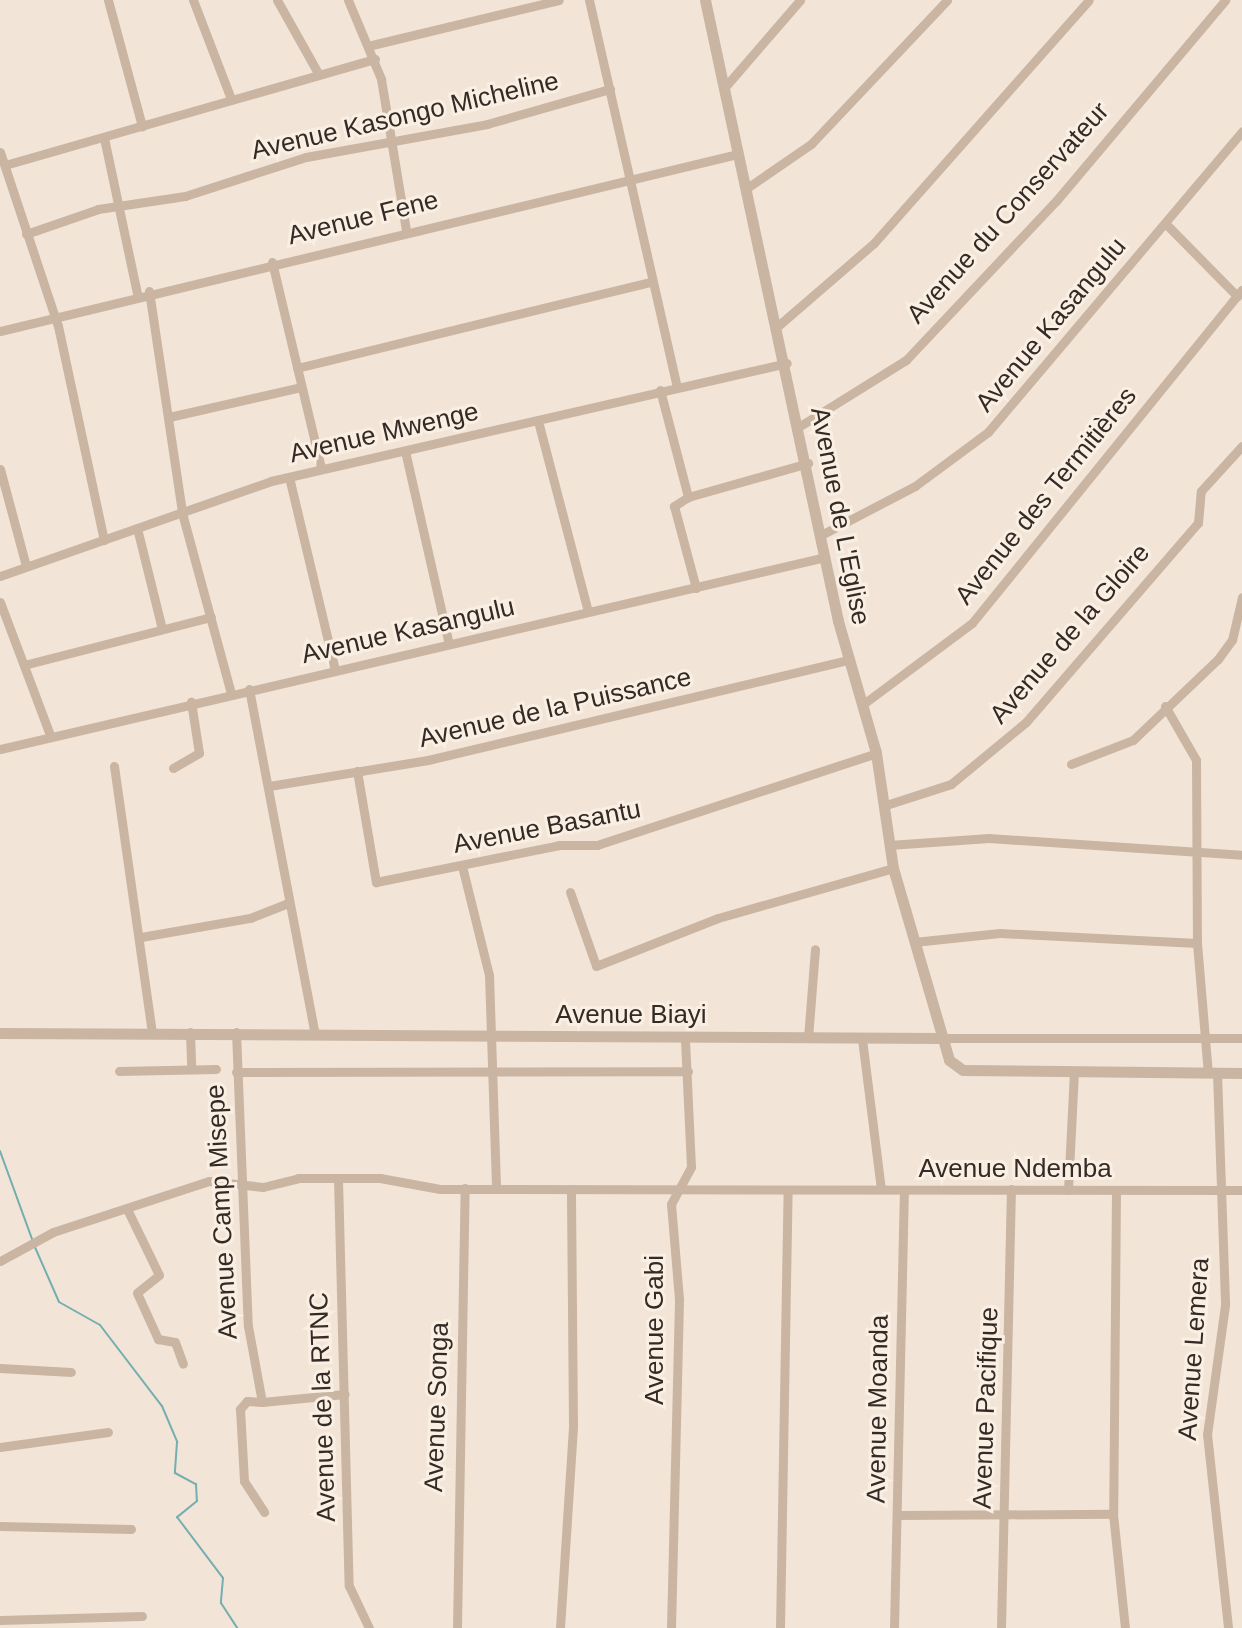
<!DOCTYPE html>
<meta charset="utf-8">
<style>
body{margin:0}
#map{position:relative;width:1242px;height:1628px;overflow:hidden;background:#f2e5d7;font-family:Arial,sans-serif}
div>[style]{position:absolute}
.stream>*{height:2px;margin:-1px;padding:0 1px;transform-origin:1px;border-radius:1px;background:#75aeb0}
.minor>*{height:9px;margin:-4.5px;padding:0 4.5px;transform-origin:4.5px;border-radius:4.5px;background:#cab5a3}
.tertiary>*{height:11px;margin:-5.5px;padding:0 5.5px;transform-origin:5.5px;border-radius:5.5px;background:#cab5a3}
span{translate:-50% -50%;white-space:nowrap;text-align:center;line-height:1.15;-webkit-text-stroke:6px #faefe3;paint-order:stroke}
.street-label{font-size:26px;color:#352a25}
</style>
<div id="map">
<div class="stream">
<div style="left:0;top:1151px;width:94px;rotate:70deg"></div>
<div style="left:34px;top:1245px;width:62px;rotate:66.3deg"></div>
<div style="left:59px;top:1302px;width:47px;rotate:29.3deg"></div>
<div style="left:100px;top:1325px;width:102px;rotate:52.6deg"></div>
<div style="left:162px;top:1406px;width:39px;rotate:67deg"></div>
<div style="left:177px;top:1442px;width:31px;rotate:94deg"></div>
<div style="left:175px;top:1473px;width:24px;rotate:28deg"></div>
<div style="left:196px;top:1484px;width:17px;rotate:87deg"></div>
<div style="left:197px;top:1501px;width:26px;rotate:141deg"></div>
<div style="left:177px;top:1517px;width:76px;rotate:53deg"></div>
<div style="left:223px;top:1578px;width:25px;rotate:95deg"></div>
<div style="left:221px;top:1603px;width:30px;rotate:57deg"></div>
</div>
<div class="minor">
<div style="left:108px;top:0;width:131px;rotate:74.9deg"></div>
<div style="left:193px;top:0;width:106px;rotate:69deg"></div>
<div style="left:277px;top:0;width:84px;rotate:60.7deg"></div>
<div style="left:348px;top:0;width:86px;rotate:67.3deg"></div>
<div style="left:381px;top:79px;width:153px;rotate:80.6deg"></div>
<div style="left:589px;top:0;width:396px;rotate:77.2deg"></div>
<div style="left:372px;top:45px;width:192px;rotate:-13.5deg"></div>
<div style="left:725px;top:87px;width:115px;rotate:-49.2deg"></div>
<div style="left:104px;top:138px;width:158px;rotate:78deg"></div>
<div style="left:0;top:152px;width:183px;rotate:71.6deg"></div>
<div style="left:58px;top:326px;width:219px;rotate:77.9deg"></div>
<div style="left:5px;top:165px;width:385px;rotate:-16deg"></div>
<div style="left:747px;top:188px;width:78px;rotate:-34.5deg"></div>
<div style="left:811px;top:144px;width:198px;rotate:-46.6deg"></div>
<div style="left:1165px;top:223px;width:103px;rotate:45.4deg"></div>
<div style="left:26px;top:234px;width:76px;rotate:-19.1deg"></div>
<div style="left:98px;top:209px;width:88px;rotate:-8.5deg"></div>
<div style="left:185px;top:196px;width:127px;rotate:-17.9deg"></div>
<div style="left:306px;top:157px;width:184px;rotate:-10.3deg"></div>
<div style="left:487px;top:124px;width:128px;rotate:-15.9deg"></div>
<div style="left:272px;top:262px;width:212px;rotate:76.6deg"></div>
<div style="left:149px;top:291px;width:224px;rotate:81.5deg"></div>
<div style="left:182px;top:513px;width:187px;rotate:74.8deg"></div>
<div style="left:779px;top:325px;width:125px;rotate:-40.8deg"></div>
<div style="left:874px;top:243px;width:324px;rotate:-48.5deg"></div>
<div style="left:0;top:331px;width:759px;rotate:-13.49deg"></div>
<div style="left:297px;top:368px;width:362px;rotate:-13.7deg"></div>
<div style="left:660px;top:390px;width:111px;rotate:75.3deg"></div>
<div style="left:688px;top:497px;width:17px;rotate:147deg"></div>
<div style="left:674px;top:506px;width:85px;rotate:75deg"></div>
<div style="left:169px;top:417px;width:135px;rotate:-12.8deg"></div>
<div style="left:538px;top:421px;width:197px;rotate:75.3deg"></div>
<div style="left:800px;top:426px;width:125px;rotate:-31.9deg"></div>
<div style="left:906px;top:360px;width:219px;rotate:-46.7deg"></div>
<div style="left:1056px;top:201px;width:263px;rotate:-49.9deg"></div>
<div style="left:405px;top:451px;width:198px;rotate:77.2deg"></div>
<div style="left:0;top:469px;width:100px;rotate:75deg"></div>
<div style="left:289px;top:477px;width:198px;rotate:76.6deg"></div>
<div style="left:688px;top:497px;width:125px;rotate:-15.8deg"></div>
<div style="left:137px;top:528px;width:104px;rotate:76.1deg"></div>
<div style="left:821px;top:535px;width:106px;rotate:-27.5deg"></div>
<div style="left:915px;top:486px;width:91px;rotate:-36.5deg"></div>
<div style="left:988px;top:432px;width:394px;rotate:-49.8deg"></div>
<div style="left:0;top:576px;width:287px;rotate:-19.3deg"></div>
<div style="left:271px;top:481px;width:529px;rotate:-12.88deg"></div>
<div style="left:0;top:602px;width:142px;rotate:69.4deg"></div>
<div style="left:24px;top:665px;width:193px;rotate:-14.4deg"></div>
<div style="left:249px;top:689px;width:351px;rotate:79.2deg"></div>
<div style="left:862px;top:705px;width:137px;rotate:-36.7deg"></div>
<div style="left:972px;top:623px;width:429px;rotate:-51deg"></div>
<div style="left:1165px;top:706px;width:62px;rotate:60.1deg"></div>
<div style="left:1196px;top:760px;width:183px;rotate:89.7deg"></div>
<div style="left:1197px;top:943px;width:130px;rotate:85.2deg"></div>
<div style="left:0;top:749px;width:847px;rotate:-13.1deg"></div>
<div style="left:1071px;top:764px;width:66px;rotate:-21.2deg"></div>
<div style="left:1133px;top:740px;width:117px;rotate:-43.6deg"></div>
<div style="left:1218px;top:659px;width:24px;rotate:-54deg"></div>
<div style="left:1232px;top:640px;width:44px;rotate:-76.9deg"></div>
<div style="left:114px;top:766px;width:270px;rotate:81.9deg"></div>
<div style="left:173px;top:768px;width:30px;rotate:-30deg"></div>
<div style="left:199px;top:753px;width:52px;rotate:-98.9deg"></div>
<div style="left:357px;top:771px;width:113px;rotate:80.3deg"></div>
<div style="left:376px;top:882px;width:187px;rotate:-11.4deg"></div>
<div style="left:559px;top:845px;width:38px"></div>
<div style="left:597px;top:845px;width:294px;rotate:-18.2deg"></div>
<div style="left:269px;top:786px;width:161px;rotate:-9.3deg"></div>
<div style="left:428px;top:760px;width:432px;rotate:-13.4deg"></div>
<div style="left:886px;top:805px;width:68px;rotate:-17.9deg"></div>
<div style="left:951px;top:784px;width:97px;rotate:-39.6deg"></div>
<div style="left:1026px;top:722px;width:263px;rotate:-49.2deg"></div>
<div style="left:1198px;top:523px;width:32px;rotate:-85deg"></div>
<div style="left:1201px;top:491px;width:61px;rotate:-47.7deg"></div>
<div style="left:889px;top:845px;width:100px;rotate:-4deg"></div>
<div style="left:989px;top:838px;width:254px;rotate:3.8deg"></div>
<div style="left:462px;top:866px;width:112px;rotate:76.1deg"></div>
<div style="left:489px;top:975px;width:212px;rotate:88.1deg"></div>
<div style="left:570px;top:892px;width:78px;rotate:70.6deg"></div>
<div style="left:596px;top:966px;width:131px;rotate:-21.5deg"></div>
<div style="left:718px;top:918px;width:182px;rotate:-15.9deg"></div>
<div style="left:141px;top:937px;width:111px;rotate:-9.9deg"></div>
<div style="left:250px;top:918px;width:41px;rotate:-21.5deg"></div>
<div style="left:914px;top:942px;width:86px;rotate:-6deg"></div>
<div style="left:1000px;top:933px;width:197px;rotate:2.9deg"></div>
<div style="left:190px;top:1032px;width:37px;rotate:88deg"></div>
<div style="left:236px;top:1032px;width:294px;rotate:87.7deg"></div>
<div style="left:248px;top:1326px;width:77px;rotate:79.6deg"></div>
<div style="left:262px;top:1402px;width:83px;rotate:-5.5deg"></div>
<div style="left:808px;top:1038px;width:89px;rotate:-85.5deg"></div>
<div style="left:941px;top:1038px;width:301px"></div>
<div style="left:862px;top:1039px;width:151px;rotate:82.8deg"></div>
<div style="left:119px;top:1071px;width:97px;rotate:-1.2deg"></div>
<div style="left:236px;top:1072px;width:452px;rotate:-0.1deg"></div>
<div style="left:1217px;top:1073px;width:232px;rotate:88deg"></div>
<div style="left:1225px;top:1305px;width:130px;rotate:97.9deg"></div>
<div style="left:1207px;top:1434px;width:195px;rotate:83.8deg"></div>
<div style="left:338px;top:1179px;width:407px;rotate:88.5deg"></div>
<div style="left:349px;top:1586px;width:47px;rotate:64.5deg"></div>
<div style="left:1068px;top:1190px;width:117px;rotate:-87.1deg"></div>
<div style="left:1116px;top:1192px;width:322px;rotate:90.5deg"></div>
<div style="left:1113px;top:1514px;width:115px;rotate:84deg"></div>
<div style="left:127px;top:1209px;width:73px;rotate:64.1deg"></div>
<div style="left:159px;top:1275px;width:28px;rotate:141deg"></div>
<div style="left:137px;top:1293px;width:51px;rotate:65.5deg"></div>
<div style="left:158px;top:1339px;width:17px;rotate:10deg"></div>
<div style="left:175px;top:1342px;width:23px;rotate:70deg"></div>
<div style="left:0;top:1261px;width:60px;rotate:-28.7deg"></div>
<div style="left:53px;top:1232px;width:164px;rotate:-18.1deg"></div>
<div style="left:209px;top:1181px;width:54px;rotate:6.3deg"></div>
<div style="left:263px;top:1187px;width:36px;rotate:-14deg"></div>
<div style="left:298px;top:1178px;width:82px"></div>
<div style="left:380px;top:1178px;width:61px;rotate:10.4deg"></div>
<div style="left:440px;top:1189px;width:802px;rotate:0.07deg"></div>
<div style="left:0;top:1368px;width:71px;rotate:3.2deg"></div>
<div style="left:262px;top:1402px;width:15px;rotate:-176deg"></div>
<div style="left:247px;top:1401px;width:11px;rotate:131deg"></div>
<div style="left:240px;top:1409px;width:72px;rotate:86.8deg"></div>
<div style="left:244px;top:1481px;width:37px;rotate:57deg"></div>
<div style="left:0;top:1447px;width:109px;rotate:-7.9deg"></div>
<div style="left:898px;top:1515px;width:215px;rotate:-0.3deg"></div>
<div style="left:0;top:1526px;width:131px;rotate:1.3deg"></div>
<div style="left:0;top:1620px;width:142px;rotate:-1.6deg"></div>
<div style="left:457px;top:1628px;width:440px;rotate:-89deg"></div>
<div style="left:560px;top:1628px;width:203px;rotate:-86.3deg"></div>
<div style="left:573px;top:1425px;width:236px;rotate:-90.5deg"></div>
<div style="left:671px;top:1628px;width:329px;rotate:-88.6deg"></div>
<div style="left:679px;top:1299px;width:95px;rotate:-94.8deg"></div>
<div style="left:671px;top:1204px;width:42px;rotate:-61.6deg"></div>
<div style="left:691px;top:1167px;width:129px;rotate:-92.7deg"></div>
<div style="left:780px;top:1628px;width:438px;rotate:-89deg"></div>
<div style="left:894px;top:1628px;width:438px;rotate:-88.7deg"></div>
<div style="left:1001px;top:1628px;width:439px;rotate:-88.7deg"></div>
</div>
<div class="tertiary">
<div style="left:705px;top:0;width:635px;rotate:77.91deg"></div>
<div style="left:838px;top:621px;width:137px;rotate:73.9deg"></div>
<div style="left:876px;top:753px;width:116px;rotate:81.6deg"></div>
<div style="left:893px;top:868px;width:200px;rotate:73.7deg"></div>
<div style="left:949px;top:1060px;width:17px;rotate:36deg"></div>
<div style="left:963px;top:1070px;width:279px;rotate:0.6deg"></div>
<div style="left:0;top:1033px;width:941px;rotate:0.3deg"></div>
</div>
<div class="street-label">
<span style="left:405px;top:116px;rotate:-13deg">Avenue Kasongo Micheline</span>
<span style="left:1008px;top:213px;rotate:-48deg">Avenue du Conservateur</span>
<span style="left:363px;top:218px;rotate:-14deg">Avenue Fene</span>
<span style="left:1051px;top:325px;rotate:-50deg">Avenue Kasangulu</span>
<span style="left:384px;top:433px;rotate:-13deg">Avenue Mwenge</span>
<span style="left:1046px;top:496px;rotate:-51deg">Avenue des Termitières</span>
<span style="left:840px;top:516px;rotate:79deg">Avenue de L'Eglise</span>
<span style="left:408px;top:631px;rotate:-13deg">Avenue Kasangulu</span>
<span style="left:1070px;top:634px;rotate:-49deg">Avenue de la Gloire</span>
<span style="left:555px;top:708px;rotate:-13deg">Avenue de la Puissance</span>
<span style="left:547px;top:827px;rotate:-11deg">Avenue Basantu</span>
<span style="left:631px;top:1015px">Avenue Biayi</span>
<span style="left:1015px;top:1169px">Avenue Ndemba</span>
<span style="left:222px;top:1212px;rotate:-93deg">Avenue Camp Misepe</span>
<span style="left:655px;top:1330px;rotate:-90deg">Avenue Gabi</span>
<span style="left:1194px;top:1349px;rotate:-86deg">Avenue Lemera</span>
<span style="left:323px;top:1407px;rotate:-92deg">Avenue de la RTNC</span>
<span style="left:437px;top:1407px;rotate:-88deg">Avenue Songa</span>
<span style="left:986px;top:1408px;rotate:-88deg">Avenue Pacifique</span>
<span style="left:878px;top:1409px;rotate:-89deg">Avenue Moanda</span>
</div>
</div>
